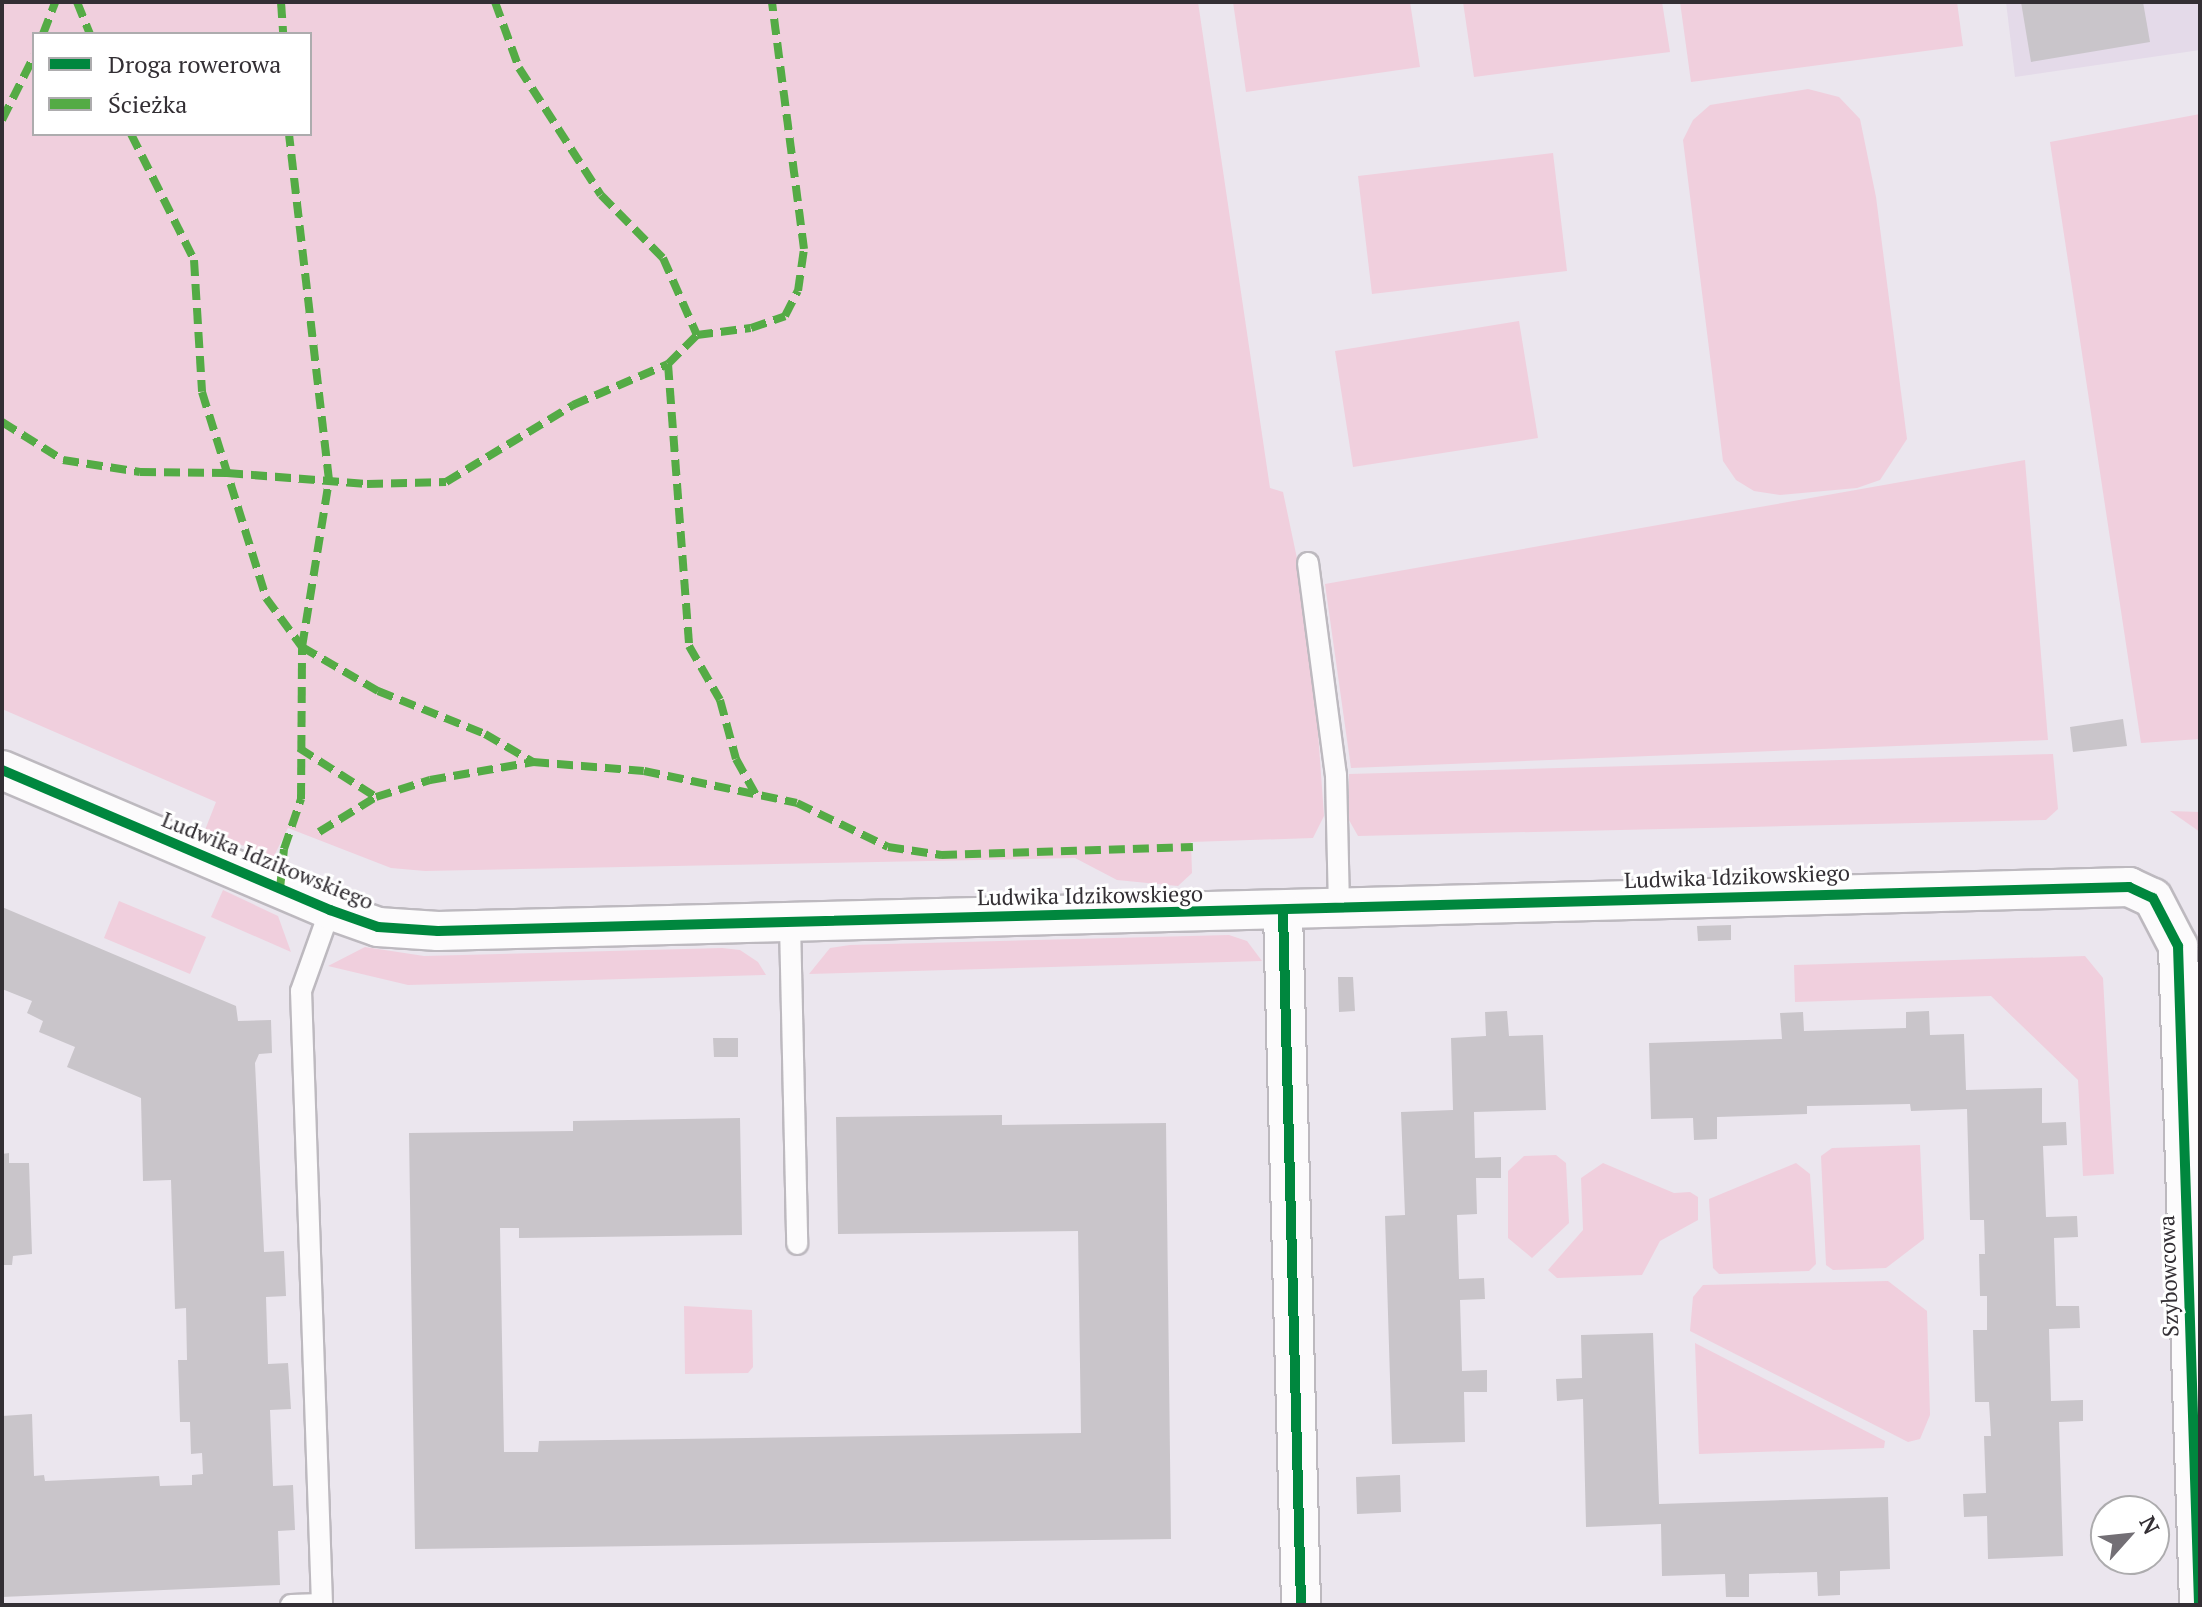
<!DOCTYPE html>
<meta charset="utf-8">
<style>
body{margin:0}
#map{position:relative;width:2202px;height:1607px;overflow:hidden;background:#ebe6ee;font-family:"PT Serif",serif}
div>[style]{position:absolute}
.built>*{inset:0;background:#e4dae9}
.green>*{inset:0;background:#f0cfdd}
.building>*{inset:0;background:#c9c5ca}
.roads{filter:drop-shadow(2px 0 #bdb9bf) drop-shadow(-2px 0 #bdb9bf) drop-shadow(0 2px #bdb9bf) drop-shadow(0 -2px #bdb9bf)}
.lane>*{height:20px;margin:-10px;padding:0 10px;transform-origin:10px;border-radius:10px;background:#fcfbfc}
.street>*{height:38px;margin:-19px;padding:0 19px;transform-origin:19px;border-radius:19px;background:#fcfbfc}
.quiet>*{height:8px;margin-top:-4px;transform-origin:0;background:repeating-linear-gradient(90deg,#54ab45 0 16px,transparent 0 24px)}
.cycleway>*{height:10px;margin:-5px;padding:0 5px;transform-origin:5px;border-radius:5px;background:#00873e}
span{translate:-50% -50%;white-space:nowrap;text-align:center;line-height:1.15;-webkit-text-stroke:6px #fff;paint-order:stroke}
.street-label{font-size:22px;color:#332f34}
.frame{position:absolute;inset:0;border:4px solid #332f34;pointer-events:none}
.legend{position:absolute;left:32px;top:32px;width:280px;height:104px;box-sizing:border-box;background:#fff;border:2px solid #adacae;margin:0;padding:10px 14px;list-style:none;font-size:24px;color:#332f34}
.legend li{display:flex;align-items:center;gap:16px;height:40px}
.legend b{width:40px;border:2px solid #adacae}
.north{position:absolute;left:2090px;top:1495px;width:80px;height:80px;box-sizing:border-box;background:#fff;border:2px solid #adacae;border-radius:50%;rotate:63deg;font-size:22px;font-weight:700;line-height:32px;text-align:center;color:#332f34}
.north::after{content:'';display:block;margin:auto;width:28px;height:36px;background:#736f75;clip-path:polygon(50% 0,100% 100%,50% 72%,0 100%)}
</style>
<div id="map">
<div class="built">
<div style="clip-path:polygon(2006px 2px,2200px 2px,2200px 50px,2015px 77px)"></div>
</div>
<div class="green">
<div style="clip-path:polygon(evenodd,2px 2px,1198px 2px,1270px 488px,1283px 492px,1310px 620px,1324px 816px,1313px 838px,1191px 842px,1192px 873px,1178px 886px,1117px 880px,1075px 858px,425px 871px,391px 868px,288px 828px,273px 858px,205px 830px,216px 802px,2px 709px,2px 2px,34px 34px,310px 34px,310px 134px,34px 134px,34px 34px)"></div>
<div style="clip-path:polygon(1233px 2px,1410px 2px,1420px 67px,1246px 92px)"></div>
<div style="clip-path:polygon(1463px 2px,1662px 2px,1670px 52px,1474px 77px)"></div>
<div style="clip-path:polygon(1680px 2px,1957px 2px,1963px 46px,1691px 82px)"></div>
<div style="clip-path:polygon(1808px 89px,1839px 97px,1860px 119px,1876px 197px,1907px 439px,1880px 480px,1857px 488px,1780px 495px,1754px 491px,1736px 480px,1723px 461px,1683px 140px,1693px 120px,1710px 105px)"></div>
<div style="clip-path:polygon(2200px 114px,2200px 739px,2141px 743px,2050px 142px)"></div>
<div style="clip-path:polygon(1553px 153px,1567px 271px,1372px 294px,1358px 176px)"></div>
<div style="clip-path:polygon(1519px 321px,1538px 438px,1353px 467px,1335px 351px)"></div>
<div style="clip-path:polygon(2025px 460px,2048px 740px,1351px 768px,1325px 584px)"></div>
<div style="clip-path:polygon(2053px 754px,2058px 809px,2046px 820px,1358px 836px,1349px 820px,1349px 774px)"></div>
<div style="clip-path:polygon(2170px 811px,2200px 812px,2200px 832px)"></div>
<div style="clip-path:polygon(223px 890px,278px 916px,291px 952px,211px 917px)"></div>
<div style="clip-path:polygon(119px 901px,206px 937px,190px 974px,104px 938px)"></div>
<div style="clip-path:polygon(1229px 935px,1247px 941px,1262px 961px,809px 974px,830px 948px,850px 945px)"></div>
<div style="clip-path:polygon(365px 947px,424px 956px,722px 948px,740px 950px,758px 962px,766px 975px,408px 985px,328px 966px)"></div>
<div style="clip-path:polygon(2085px 956px,2103px 978px,2114px 1174px,2083px 1176px,2078px 1080px,1991px 996px,1795px 1002px,1794px 965px)"></div>
<div style="clip-path:polygon(1920px 1145px,1924px 1239px,1886px 1268px,1833px 1270px,1826px 1265px,1821px 1156px,1832px 1148px)"></div>
<div style="clip-path:polygon(1556px 1155px,1566px 1163px,1569px 1223px,1532px 1258px,1508px 1238px,1508px 1171px,1524px 1156px)"></div>
<div style="clip-path:polygon(1603px 1163px,1674px 1193px,1690px 1192px,1698px 1197px,1698px 1220px,1660px 1241px,1642px 1275px,1557px 1278px,1548px 1270px,1583px 1230px,1581px 1178px)"></div>
<div style="clip-path:polygon(1796px 1163px,1810px 1174px,1816px 1264px,1809px 1271px,1719px 1274px,1713px 1268px,1709px 1199px)"></div>
<div style="clip-path:polygon(1888px 1281px,1927px 1311px,1930px 1415px,1920px 1439px,1908px 1442px,1690px 1331px,1693px 1297px,1703px 1285px)"></div>
<div style="clip-path:polygon(684px 1306px,752px 1310px,753px 1367px,748px 1373px,685px 1374px)"></div>
<div style="clip-path:polygon(1695px 1343px,1885px 1441px,1884px 1448px,1699px 1454px)"></div>
</div>
<div class="building">
<div style="clip-path:polygon(2021px 2px,2143px 2px,2150px 42px,2031px 62px)"></div>
<div style="clip-path:polygon(2123px 719px,2127px 746px,2073px 752px,2070px 727px)"></div>
<div style="clip-path:polygon(2px 907px,236px 1006px,238px 1021px,271px 1020px,272px 1053px,259px 1054px,255px 1063px,264px 1252px,284px 1251px,286px 1296px,266px 1297px,268px 1364px,288px 1363px,291px 1409px,270px 1410px,273px 1486px,293px 1485px,295px 1530px,278px 1531px,280px 1585px,2px 1597px,2px 1416px,32px 1414px,34px 1476px,44px 1475px,45px 1481px,159px 1476px,160px 1486px,192px 1485px,192px 1475px,203px 1474px,202px 1453px,191px 1454px,190px 1422px,180px 1422px,178px 1360px,187px 1360px,186px 1308px,175px 1309px,171px 1180px,143px 1181px,141px 1098px,67px 1067px,75px 1047px,39px 1032px,43px 1021px,27px 1013px,32px 1001px,2px 989px)"></div>
<div style="clip-path:polygon(1731px 925px,1731px 940px,1698px 941px,1697px 926px)"></div>
<div style="clip-path:polygon(1338px 977px,1353px 977px,1355px 1011px,1339px 1012px)"></div>
<div style="clip-path:polygon(1507px 1011px,1509px 1036px,1543px 1035px,1546px 1110px,1474px 1112px,1475px 1158px,1501px 1157px,1501px 1178px,1476px 1178px,1477px 1214px,1457px 1215px,1459px 1279px,1484px 1278px,1485px 1299px,1460px 1300px,1462px 1371px,1487px 1370px,1487px 1392px,1464px 1392px,1465px 1442px,1392px 1444px,1385px 1216px,1405px 1215px,1401px 1112px,1453px 1110px,1451px 1038px,1486px 1036px,1485px 1012px)"></div>
<div style="clip-path:polygon(1929px 1011px,1930px 1035px,1964px 1034px,1966px 1090px,2042px 1088px,2042px 1123px,2066px 1122px,2067px 1145px,2043px 1146px,2046px 1217px,2077px 1216px,2078px 1237px,2054px 1238px,2056px 1306px,2079px 1306px,2080px 1328px,2049px 1329px,2051px 1401px,2083px 1400px,2083px 1421px,2059px 1422px,2063px 1556px,1988px 1559px,1987px 1516px,1964px 1517px,1963px 1494px,1986px 1493px,1984px 1436px,1991px 1436px,1989px 1402px,1975px 1402px,1973px 1330px,1987px 1330px,1987px 1296px,1980px 1296px,1979px 1254px,1985px 1254px,1984px 1220px,1970px 1220px,1967px 1109px,1911px 1111px,1910px 1104px,1807px 1106px,1807px 1114px,1717px 1117px,1717px 1139px,1694px 1140px,1693px 1118px,1651px 1119px,1649px 1043px,1782px 1039px,1780px 1013px,1803px 1012px,1804px 1031px,1906px 1028px,1906px 1012px)"></div>
<div style="clip-path:polygon(713px 1038px,738px 1038px,738px 1057px,714px 1057px)"></div>
<div style="clip-path:polygon(1002px 1115px,1002px 1125px,1166px 1123px,1171px 1539px,415px 1549px,409px 1133px,573px 1131px,573px 1121px,740px 1118px,742px 1235px,519px 1238px,519px 1228px,500px 1228px,504px 1452px,538px 1452px,539px 1441px,1081px 1433px,1078px 1231px,838px 1234px,836px 1117px)"></div>
<div style="clip-path:polygon(9px 1153px,9px 1163px,29px 1163px,32px 1254px,13px 1256px,12px 1265px,2px 1265px,2px 1154px)"></div>
<div style="clip-path:polygon(1653px 1333px,1659px 1504px,1888px 1497px,1890px 1569px,1840px 1571px,1840px 1595px,1818px 1596px,1817px 1572px,1749px 1574px,1749px 1597px,1726px 1597px,1725px 1574px,1662px 1576px,1661px 1524px,1586px 1527px,1583px 1399px,1557px 1401px,1556px 1379px,1582px 1378px,1581px 1335px)"></div>
<div style="clip-path:polygon(1400px 1475px,1401px 1512px,1357px 1514px,1356px 1477px)"></div>
</div>
<div class="roads">
<div class="lane">
<div style="left:1308px;top:563px;width:214px;rotate:82.5deg"></div>
<div style="left:1336px;top:775px;width:135px;rotate:88.7deg"></div>
<div style="left:790px;top:924px;width:320px;rotate:88.7deg"></div>
<div style="left:291px;top:1605px;width:31px;rotate:-2deg"></div>
<div style="left:322px;top:1604px;width:613px;rotate:-91.96deg"></div>
<div style="left:301px;top:991px;width:86px;rotate:-70.3deg"></div>
</div>
<div class="street">
<div style="left:2px;top:770px;width:357px;rotate:23.1deg"></div>
<div style="left:330px;top:910px;width:51px;rotate:19.5deg"></div>
<div style="left:378px;top:927px;width:60px;rotate:3.8deg"></div>
<div style="left:438px;top:931px;width:1692px;rotate:-1.49deg"></div>
<div style="left:2129px;top:887px;width:26px;rotate:25deg"></div>
<div style="left:2153px;top:898px;width:54px;rotate:62.5deg"></div>
<div style="left:2178px;top:946px;width:659px;rotate:88.17deg"></div>
<div style="left:1283px;top:912px;width:693px;rotate:88.51deg"></div>
</div>
</div>
<div class="quiet">
<div style="left:77px;top:2px;width:35px;rotate:68deg"></div>
<div style="left:281px;top:2px;width:32px;rotate:86deg"></div>
<div style="left:495px;top:2px;width:70px;rotate:70deg"></div>
<div style="left:519px;top:68px;width:151px;rotate:57.2deg"></div>
<div style="left:601px;top:195px;width:88px;rotate:45.5deg"></div>
<div style="left:663px;top:258px;width:84px;rotate:66.2deg"></div>
<div style="left:43px;top:34px;width:34px;rotate:-69deg"></div>
<div style="left:2px;top:120px;width:72px;rotate:-63.4deg"></div>
<div style="left:131px;top:134px;width:141px;rotate:63.4deg"></div>
<div style="left:194px;top:260px;width:132px;rotate:86.5deg"></div>
<div style="left:202px;top:392px;width:216px;rotate:72.7deg"></div>
<div style="left:266px;top:598px;width:61px;rotate:53.7deg"></div>
<div style="left:302px;top:647px;width:88px;rotate:30.1deg"></div>
<div style="left:378px;top:691px;width:115px;rotate:21.9deg"></div>
<div style="left:485px;top:734px;width:56px;rotate:30.3deg"></div>
<div style="left:668px;top:364px;width:283px;rotate:85.7deg"></div>
<div style="left:689px;top:646px;width:62px;rotate:60.1deg"></div>
<div style="left:720px;top:700px;width:61px;rotate:74.8deg"></div>
<div style="left:736px;top:759px;width:41px;rotate:60.9deg"></div>
<div style="left:2px;top:422px;width:72px;rotate:31.9deg"></div>
<div style="left:63px;top:460px;width:78px;rotate:8.9deg"></div>
<div style="left:140px;top:472px;width:87px;rotate:0.7deg"></div>
<div style="left:227px;top:473px;width:140px;rotate:4.5deg"></div>
<div style="left:367px;top:484px;width:79px;rotate:-1.5deg"></div>
<div style="left:446px;top:482px;width:149px;rotate:-31.2deg"></div>
<div style="left:573px;top:405px;width:103px;rotate:-23.3deg"></div>
<div style="left:668px;top:364px;width:41px;rotate:-45deg"></div>
<div style="left:697px;top:335px;width:54px;rotate:-7.4deg"></div>
<div style="left:751px;top:328px;width:36px;rotate:-19deg"></div>
<div style="left:785px;top:316px;width:28px;rotate:-63deg"></div>
<div style="left:798px;top:291px;width:42px;rotate:-81.9deg"></div>
<div style="left:804px;top:249px;width:249px;rotate:-97.4deg"></div>
<div style="left:299px;top:748px;width:91px;rotate:32.5deg"></div>
<div style="left:319px;top:832px;width:67px;rotate:-31.6deg"></div>
<div style="left:376px;top:797px;width:57px;rotate:-17.5deg"></div>
<div style="left:430px;top:780px;width:105px;rotate:-9.9deg"></div>
<div style="left:533px;top:762px;width:111px;rotate:4.6deg"></div>
<div style="left:644px;top:771px;width:156px;rotate:11.8deg"></div>
<div style="left:797px;top:803px;width:101px;rotate:25.8deg"></div>
<div style="left:888px;top:847px;width:54px;rotate:8.6deg"></div>
<div style="left:941px;top:855px;width:252px;rotate:-1.8deg"></div>
<div style="left:280px;top:889px;width:40px;rotate:-84.3deg"></div>
<div style="left:284px;top:849px;width:53px;rotate:-71.2deg"></div>
<div style="left:301px;top:799px;width:152px;rotate:-89.6deg"></div>
<div style="left:302px;top:647px;width:169px;rotate:-80.8deg"></div>
<div style="left:329px;top:480px;width:348px;rotate:-96.6deg"></div>
</div>
<div class="cycleway">
<div style="left:2px;top:770px;width:357px;rotate:23.1deg"></div>
<div style="left:330px;top:910px;width:51px;rotate:19.5deg"></div>
<div style="left:378px;top:927px;width:60px;rotate:3.8deg"></div>
<div style="left:438px;top:931px;width:1692px;rotate:-1.49deg"></div>
<div style="left:2129px;top:887px;width:26px;rotate:25deg"></div>
<div style="left:2153px;top:898px;width:54px;rotate:62.5deg"></div>
<div style="left:2178px;top:946px;width:659px;rotate:88.17deg"></div>
<div style="left:1283px;top:912px;width:693px;rotate:88.51deg"></div>
</div>
<div class="street-label">
<span style="left:268px;top:860px;rotate:22deg">Ludwika Idzikowskiego</span>
<span style="left:1737px;top:876px;rotate:-2deg">Ludwika Idzikowskiego</span>
<span style="left:1090px;top:895px;rotate:-1deg">Ludwika Idzikowskiego</span>
<span style="left:2168px;top:1276px;rotate:-92deg">Szybowcowa</span>
</div>
<div class="frame"></div>
<ul class="legend">
<li><b style="height:10px;background:#00873e"></b>Droga rowerowa</li>
<li><b style="height:10px;background:#54ab45"></b>Ścieżka</li>
</ul>
<div class="north">N</div>
</div>
